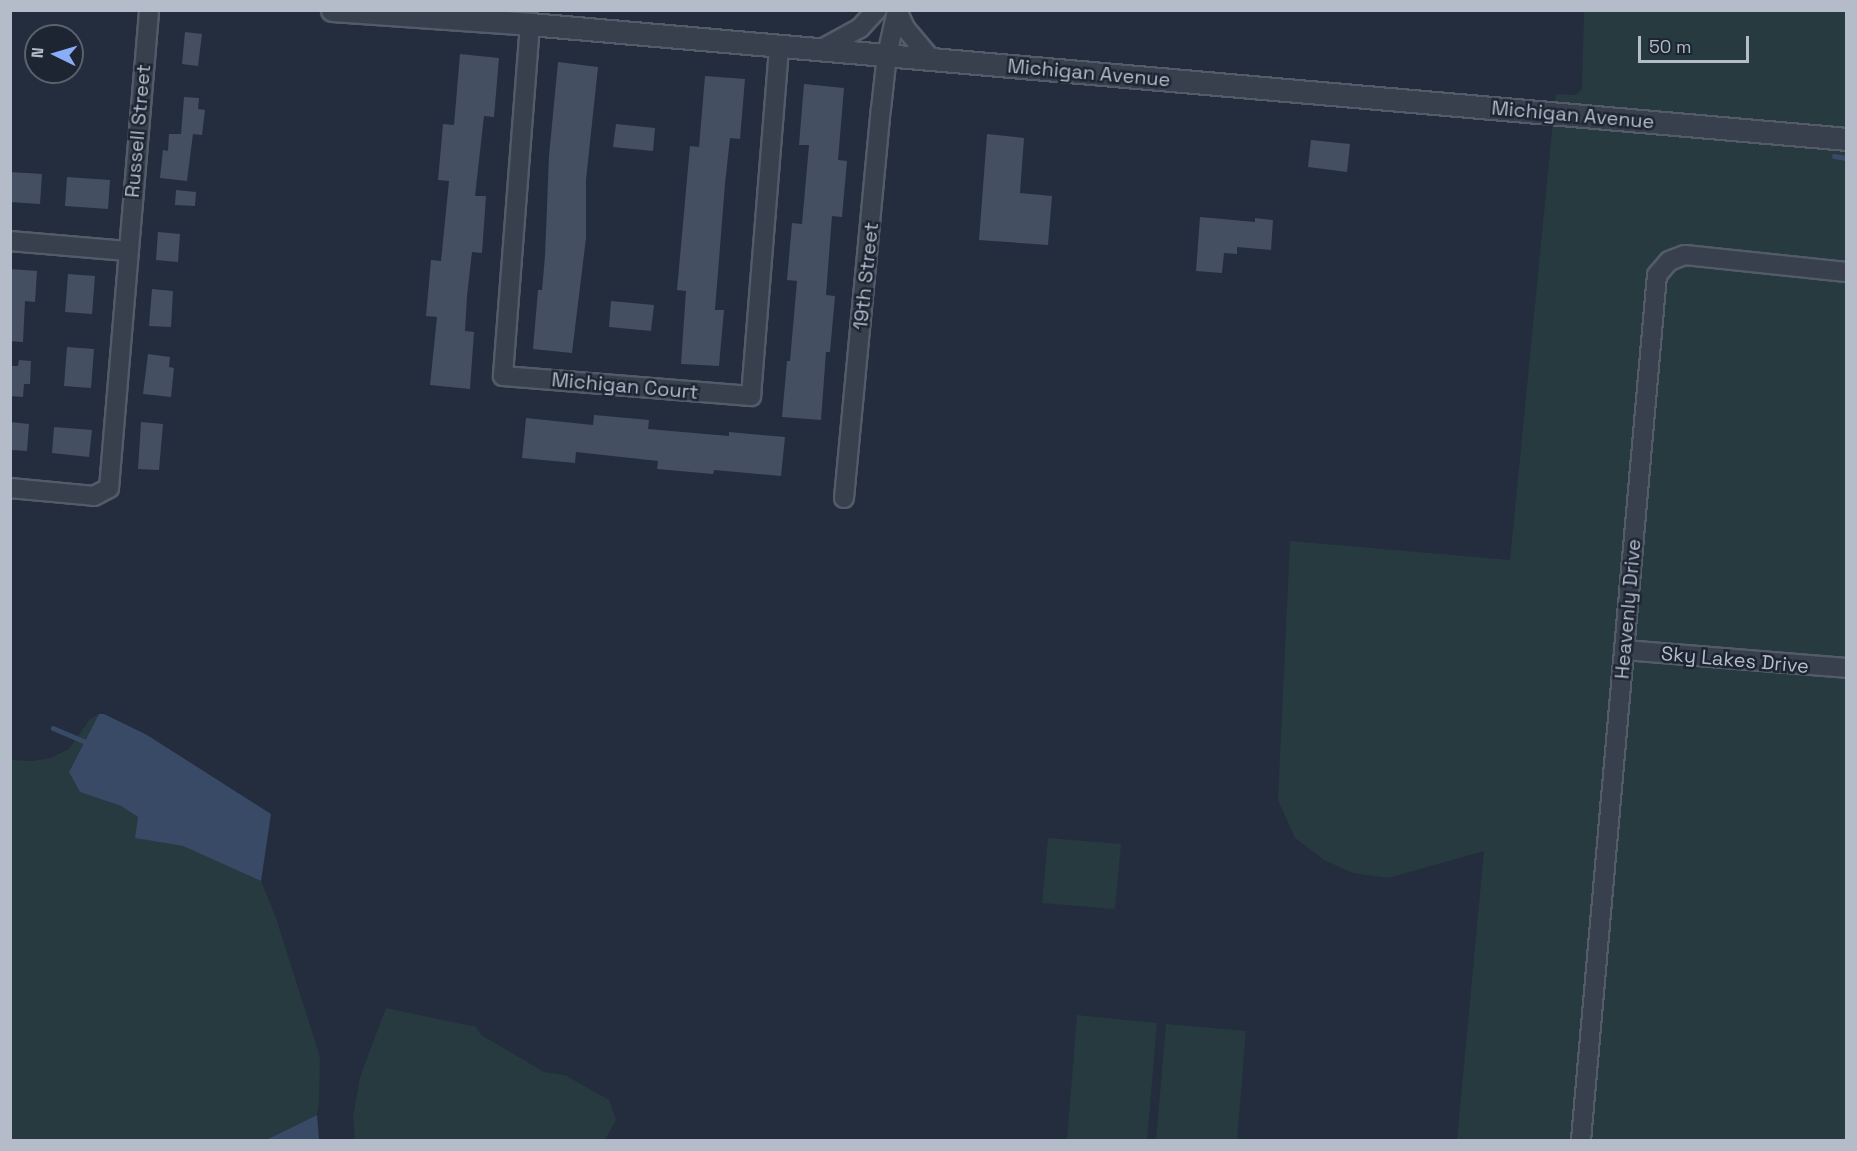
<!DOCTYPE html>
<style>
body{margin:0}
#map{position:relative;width:1857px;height:1151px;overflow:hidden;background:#242d3e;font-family:"Space Grotesk",sans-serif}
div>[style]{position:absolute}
.green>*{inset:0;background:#263a3f}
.water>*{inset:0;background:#394a67}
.stream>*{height:4.5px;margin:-2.25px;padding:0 2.25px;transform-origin:2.25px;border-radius:2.25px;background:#394a67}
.building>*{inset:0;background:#454f62}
.roads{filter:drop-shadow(2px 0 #535b69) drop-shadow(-2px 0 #535b69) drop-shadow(0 2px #535b69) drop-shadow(0 -2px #535b69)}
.minor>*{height:18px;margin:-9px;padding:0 9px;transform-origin:9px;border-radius:9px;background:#38404e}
.tertiary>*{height:21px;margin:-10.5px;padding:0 10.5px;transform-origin:10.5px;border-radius:10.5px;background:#38404e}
span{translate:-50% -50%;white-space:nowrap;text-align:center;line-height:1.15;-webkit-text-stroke:5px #1d2533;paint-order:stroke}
.street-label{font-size:20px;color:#b4bbc9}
.frame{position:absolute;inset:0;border:12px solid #b4bbc9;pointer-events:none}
.north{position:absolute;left:24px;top:24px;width:60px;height:60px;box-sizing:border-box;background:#1d2533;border:2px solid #59616f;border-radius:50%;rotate:275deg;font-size:16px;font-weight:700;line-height:24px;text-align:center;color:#b4bbc9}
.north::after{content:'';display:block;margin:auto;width:21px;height:27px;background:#8aadf8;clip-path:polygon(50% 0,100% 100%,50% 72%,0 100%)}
.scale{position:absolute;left:1638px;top:36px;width:111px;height:27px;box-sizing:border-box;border:3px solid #b4bbc9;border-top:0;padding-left:8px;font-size:18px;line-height:21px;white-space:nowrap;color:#b4bbc9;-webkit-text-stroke:4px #1d2533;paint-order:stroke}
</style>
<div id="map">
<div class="green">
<div style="clip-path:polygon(1584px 11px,1846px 11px,1846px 131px,1555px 102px,1556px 94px,1576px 95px,1582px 89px)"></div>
<div style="clip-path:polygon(1553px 121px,1846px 147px,1846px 1140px,1457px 1140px,1484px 851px,1388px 878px,1353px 873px,1324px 860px,1295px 838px,1278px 800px,1290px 541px,1510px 560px)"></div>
<div style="clip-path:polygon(99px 714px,69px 772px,80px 792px,121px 806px,138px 817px,136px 838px,183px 846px,261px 881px,276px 918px,320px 1057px,319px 1101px,317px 1115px,266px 1140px,11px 1140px,10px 760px,33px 761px,51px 758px,69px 749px,90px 719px)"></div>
<div style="clip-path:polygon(1048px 838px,1121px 844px,1115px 909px,1042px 903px)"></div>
<div style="clip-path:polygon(386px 1008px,476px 1027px,481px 1035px,544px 1072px,565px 1075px,609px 1100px,616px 1120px,605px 1140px,355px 1140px,353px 1117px,360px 1077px)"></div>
<div style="clip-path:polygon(1077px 1015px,1157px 1023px,1147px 1140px,1067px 1140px)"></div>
<div style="clip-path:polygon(1166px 1024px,1246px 1031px,1237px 1140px,1156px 1140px)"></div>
</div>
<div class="water">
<div style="clip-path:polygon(99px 714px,104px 714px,147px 735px,271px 814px,261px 881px,183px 846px,135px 838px,138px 817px,121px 806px,80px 792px,69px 772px)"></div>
<div style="clip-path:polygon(317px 1115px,319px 1140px,266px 1140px)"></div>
</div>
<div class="stream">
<div style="left:1834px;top:156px;width:12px;rotate:9deg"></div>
<div style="left:53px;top:728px;width:38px;rotate:23deg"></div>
</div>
<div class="building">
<div style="clip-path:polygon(185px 32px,202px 34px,198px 66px,182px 64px)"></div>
<div style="clip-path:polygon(460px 54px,499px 58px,494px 117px,484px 116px,475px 196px,486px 196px,482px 253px,472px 252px,467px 296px,465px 331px,474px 332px,470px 389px,430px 385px,437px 317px,426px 316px,431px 260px,441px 261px,449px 181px,438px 180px,441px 147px,443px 124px,454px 125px)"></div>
<div style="clip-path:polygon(558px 62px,598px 67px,586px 180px,586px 238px,572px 353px,533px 349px,538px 290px,542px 290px,545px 256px,549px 156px)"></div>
<div style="clip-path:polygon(705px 76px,745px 79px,740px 139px,730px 138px,725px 184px,715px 310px,724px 310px,719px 366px,681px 364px,686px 291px,677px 290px,687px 179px,690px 146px,699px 147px)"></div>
<div style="clip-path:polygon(804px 84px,844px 88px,838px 160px,847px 161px,842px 217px,832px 216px,826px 295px,835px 296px,830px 352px,826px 352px,821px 420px,782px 417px,787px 361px,790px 361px,797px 281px,787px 280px,792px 223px,802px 224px,809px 145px,799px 145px)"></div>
<div style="clip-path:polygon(184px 97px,199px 98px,198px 109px,205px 110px,202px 135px,193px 134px,187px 181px,160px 178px,163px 150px,168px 151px,169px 134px,181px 134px)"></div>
<div style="clip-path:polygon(616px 124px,655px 128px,653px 151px,613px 147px)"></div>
<div style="clip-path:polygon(987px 134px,1024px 138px,1020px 193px,1052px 196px,1048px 245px,979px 240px)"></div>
<div style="clip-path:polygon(1311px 140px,1350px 144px,1347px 172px,1308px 167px)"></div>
<div style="clip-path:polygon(10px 172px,42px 174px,40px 204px,10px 202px)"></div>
<div style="clip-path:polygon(67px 177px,110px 180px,108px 209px,65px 206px)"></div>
<div style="clip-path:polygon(176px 190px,196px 192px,195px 206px,175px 205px)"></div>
<div style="clip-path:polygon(1200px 217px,1255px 222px,1255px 218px,1273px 220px,1271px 250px,1237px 247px,1237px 254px,1224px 253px,1222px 273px,1196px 271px)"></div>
<div style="clip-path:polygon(158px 232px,180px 234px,178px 262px,156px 260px)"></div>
<div style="clip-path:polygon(10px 269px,37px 271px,35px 302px,25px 301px,23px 342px,10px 341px)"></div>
<div style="clip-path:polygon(68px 274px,95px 276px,92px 314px,65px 312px)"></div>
<div style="clip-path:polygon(152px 289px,173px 291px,171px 327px,149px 326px)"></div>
<div style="clip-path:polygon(611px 301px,654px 305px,651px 331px,609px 327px)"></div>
<div style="clip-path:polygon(67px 347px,94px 349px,91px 388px,64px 386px)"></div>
<div style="clip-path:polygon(148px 354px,170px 357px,169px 367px,174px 368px,171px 397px,143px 394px)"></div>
<div style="clip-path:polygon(19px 360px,31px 361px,30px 384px,24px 384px,23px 397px,10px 396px,10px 366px,18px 366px)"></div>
<div style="clip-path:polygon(594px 415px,649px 420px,648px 429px,729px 436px,729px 432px,785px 437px,781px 476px,714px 470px,713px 474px,657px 469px,658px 461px,576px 452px,575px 463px,522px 458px,526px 418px,593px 425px)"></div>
<div style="clip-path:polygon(10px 422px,29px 424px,27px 451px,10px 450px)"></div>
<div style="clip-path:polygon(141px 422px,163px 424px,159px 470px,138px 469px)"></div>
<div style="clip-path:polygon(54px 427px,92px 430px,89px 457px,52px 453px)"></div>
</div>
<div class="roads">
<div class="minor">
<div style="left:897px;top:10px;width:20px;rotate:66deg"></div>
<div style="left:905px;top:28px;width:40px;rotate:50deg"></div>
<div style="left:530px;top:24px;width:353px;rotate:94.4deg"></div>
<div style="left:503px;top:376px;width:249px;rotate:4.6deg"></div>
<div style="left:751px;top:396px;width:350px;rotate:-85.4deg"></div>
<div style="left:820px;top:50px;width:46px;rotate:-28.8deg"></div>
<div style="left:860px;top:28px;width:25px;rotate:-47deg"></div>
<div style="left:10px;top:241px;width:117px;rotate:4.9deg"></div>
<div style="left:10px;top:488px;width:84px;rotate:5.4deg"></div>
<div style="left:94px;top:496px;width:17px;rotate:-28deg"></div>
<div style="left:109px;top:488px;width:480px;rotate:-85.2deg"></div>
<div style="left:844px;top:498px;width:391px;rotate:-84.6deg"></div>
<div style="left:881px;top:109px;width:54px;rotate:-83.7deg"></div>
<div style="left:887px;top:55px;width:45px;rotate:-77.2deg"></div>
<div style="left:1624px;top:650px;width:223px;rotate:4.6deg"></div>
<div style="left:1581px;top:1140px;width:868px;rotate:-84.98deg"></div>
<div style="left:1657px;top:275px;width:18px;rotate:-49deg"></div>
<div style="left:1669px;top:261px;width:17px;rotate:-21deg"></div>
<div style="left:1685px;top:255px;width:162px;rotate:6deg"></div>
</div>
<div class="tertiary">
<div style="left:332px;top:10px;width:198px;rotate:4deg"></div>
<div style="left:530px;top:24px;width:1321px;rotate:4.99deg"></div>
</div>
</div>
<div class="street-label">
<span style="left:1089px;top:73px;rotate:5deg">Michigan Avenue</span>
<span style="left:1573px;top:115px;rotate:5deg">Michigan Avenue</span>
<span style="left:138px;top:131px;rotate:-85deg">Russell Street</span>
<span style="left:866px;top:276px;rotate:-84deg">19th Street</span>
<span style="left:625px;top:386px;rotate:5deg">Michigan Court</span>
<span style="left:1628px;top:609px;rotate:-85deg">Heavenly Drive</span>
<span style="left:1735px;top:660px;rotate:5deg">Sky Lakes Drive</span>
</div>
<div class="frame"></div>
<div class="north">N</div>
<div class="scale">50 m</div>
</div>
